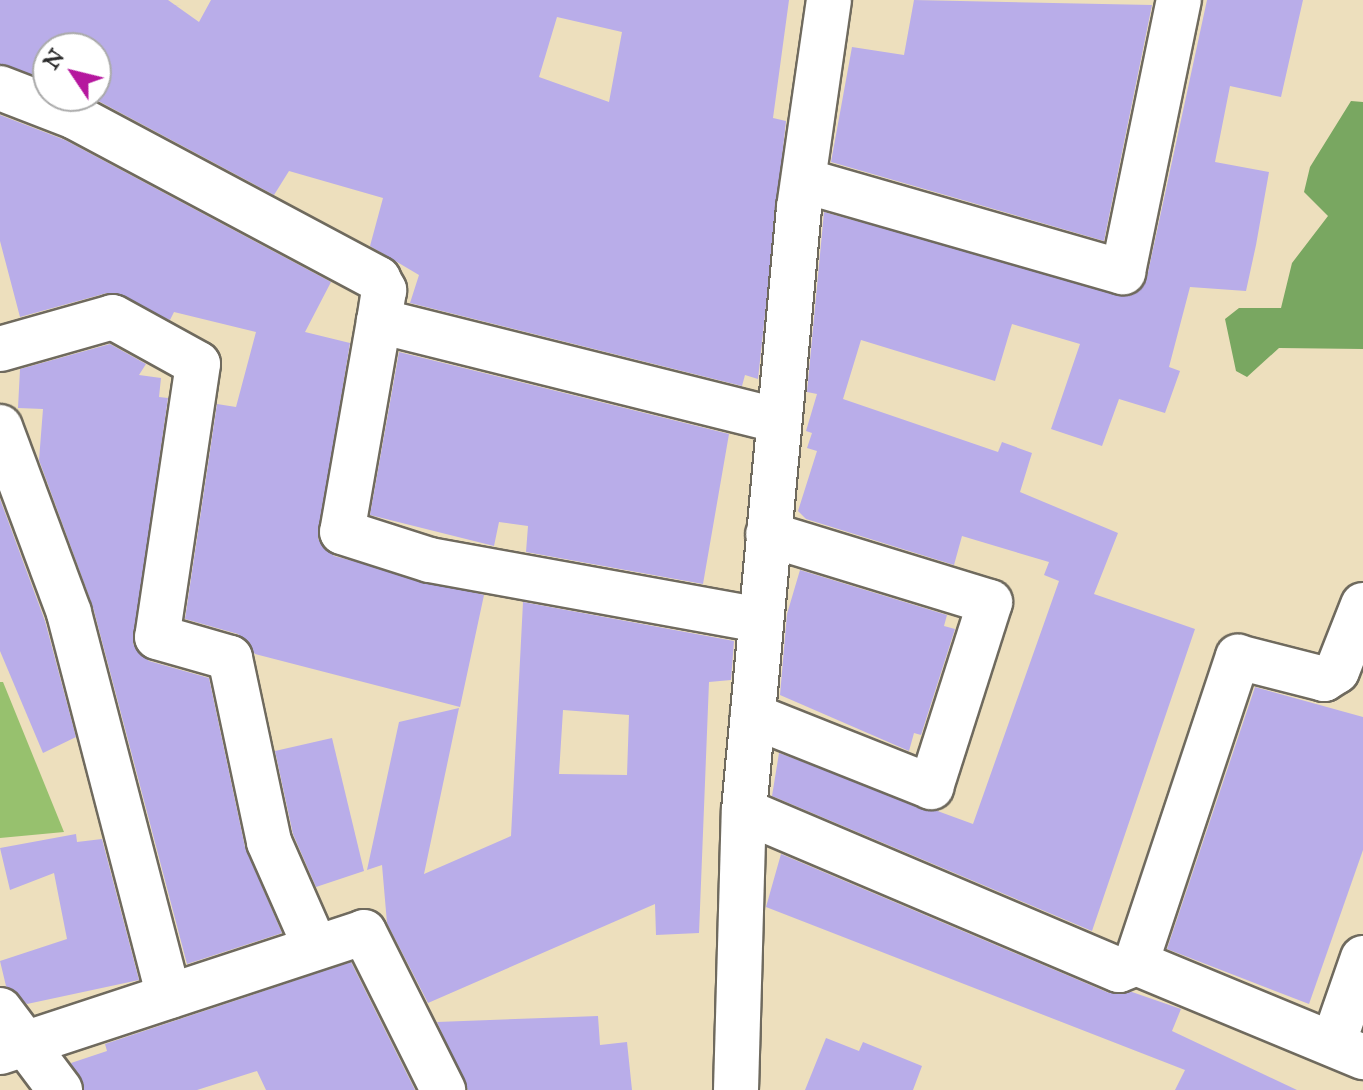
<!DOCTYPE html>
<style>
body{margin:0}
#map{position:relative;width:1363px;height:1090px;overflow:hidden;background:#eddfbd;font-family:"IM FELL Great Primer",serif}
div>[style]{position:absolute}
.green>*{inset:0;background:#97c16e}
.forest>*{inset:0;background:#79a761}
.building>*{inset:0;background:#b9ade9}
.roads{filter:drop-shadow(2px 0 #6f6a5e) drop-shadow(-2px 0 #6f6a5e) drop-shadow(0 2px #6f6a5e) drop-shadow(0 -2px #6f6a5e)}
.minor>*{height:44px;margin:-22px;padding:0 22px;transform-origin:22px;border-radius:22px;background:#fff}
span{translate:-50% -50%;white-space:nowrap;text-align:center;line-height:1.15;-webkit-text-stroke:6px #fff;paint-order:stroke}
.north{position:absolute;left:32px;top:32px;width:80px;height:80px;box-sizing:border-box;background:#fff;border:2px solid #aaa;border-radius:50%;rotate:305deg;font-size:22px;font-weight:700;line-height:32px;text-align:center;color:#2b2b2b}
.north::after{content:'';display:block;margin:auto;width:28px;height:36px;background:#b5179e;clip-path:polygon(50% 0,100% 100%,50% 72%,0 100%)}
</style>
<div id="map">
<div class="green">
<div style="clip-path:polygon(0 682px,3px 682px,64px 832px,0 838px)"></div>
</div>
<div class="forest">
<div style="clip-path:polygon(1351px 101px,1363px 102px,1363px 349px,1279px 348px,1247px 377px,1236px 371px,1225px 319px,1239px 308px,1281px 308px,1292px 263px,1328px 216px,1304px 192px,1310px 167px)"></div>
</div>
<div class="building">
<div style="clip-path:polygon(evenodd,0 0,168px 0,199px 22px,211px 0,789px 0,773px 118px,786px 121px,758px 379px,745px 375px,742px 386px,410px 303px,419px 275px,370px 246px,383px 198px,289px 171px,274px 195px,89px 96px,96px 96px,96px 48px,48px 48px,48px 80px,0 64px,0 0,557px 17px,622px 32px,609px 102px,539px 77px,557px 17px)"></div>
<div style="clip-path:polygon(914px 0,1152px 5px,1104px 241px,831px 162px,852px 47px,904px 55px)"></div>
<div style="clip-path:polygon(1207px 0,1303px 0,1281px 97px,1230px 86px,1215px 162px,1269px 172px,1256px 245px,1246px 291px,1190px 287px,1169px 367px,1180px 371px,1165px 413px,1119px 399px,1102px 446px,1051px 429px,1080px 344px,1012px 324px,995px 381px,861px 340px,843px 399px,998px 452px,1002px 442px,1032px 453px,1020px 492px,1118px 533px,1094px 594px,1195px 629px,1092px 931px,772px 796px,779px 753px,973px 824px,1059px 581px,1044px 575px,1049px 562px,962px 536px,954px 565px,806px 519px,798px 511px,817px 451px,807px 448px,812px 433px,806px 431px,817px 394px,807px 392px,824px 212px,1130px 296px,1147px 277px)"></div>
<div style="clip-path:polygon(0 115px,65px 140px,331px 282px,305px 332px,350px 343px,318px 539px,334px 556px,484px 595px,460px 707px,255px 654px,238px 634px,185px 619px,217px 404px,236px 407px,256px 332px,174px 312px,170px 320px,107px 293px,20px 317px,0 241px)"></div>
<div style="clip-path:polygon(110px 344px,146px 364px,139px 375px,161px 378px,159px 397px,168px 398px,133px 644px,149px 661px,209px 678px,245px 847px,282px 933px,187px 964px,93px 607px,39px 460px,43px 409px,18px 408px,20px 369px)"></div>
<div style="clip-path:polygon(399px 352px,729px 434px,703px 584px,526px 552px,528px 526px,499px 522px,494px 546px,370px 515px)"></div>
<div style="clip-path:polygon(0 499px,45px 621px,76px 737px,43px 753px,0 651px)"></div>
<div style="clip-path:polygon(800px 570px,947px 615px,944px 626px,955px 629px,921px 735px,914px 733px,909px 751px,780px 695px,787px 614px)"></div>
<div style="clip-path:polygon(evenodd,523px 602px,734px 641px,731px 680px,709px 682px,699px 933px,656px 935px,655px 904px,428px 1003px,387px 923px,382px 865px,367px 870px,399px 722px,459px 708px,424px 874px,511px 836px,523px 602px,563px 710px,629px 715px,627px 775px,559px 774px,563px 710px)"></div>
<div style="clip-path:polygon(1255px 687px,1363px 717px,1363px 850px,1309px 1004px,1167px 949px)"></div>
<div style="clip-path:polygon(332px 738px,364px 871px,316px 887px,293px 834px,275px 751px)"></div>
<div style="clip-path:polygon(76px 834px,77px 842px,102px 839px,139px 980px,27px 1004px,6px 986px,0 961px,67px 939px,54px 873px,10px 890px,0 848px)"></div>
<div style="clip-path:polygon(781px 854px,1109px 993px,1132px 992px,1181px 1009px,1172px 1031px,1297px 1090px,1175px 1090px,1185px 1070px,766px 907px)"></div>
<div style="clip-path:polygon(351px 962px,415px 1090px,266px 1090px,257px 1071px,197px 1090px,84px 1090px,71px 1063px,107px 1051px,105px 1044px)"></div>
<div style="clip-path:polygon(598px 1016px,600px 1045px,627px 1042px,632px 1090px,468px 1090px,437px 1022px)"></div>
<div style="clip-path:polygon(826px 1038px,859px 1051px,863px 1042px,922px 1066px,913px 1090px,805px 1090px)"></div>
</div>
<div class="roads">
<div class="minor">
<div style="left:0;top:88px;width:80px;rotate:21.1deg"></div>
<div style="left:75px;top:117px;width:344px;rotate:28.1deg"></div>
<div style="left:378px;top:279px;width:13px;rotate:61deg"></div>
<div style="left:384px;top:290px;width:31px;rotate:99deg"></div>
<div style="left:379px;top:321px;width:412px;rotate:14deg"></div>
<div style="left:805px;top:181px;width:331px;rotate:16deg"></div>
<div style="left:1123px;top:272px;width:278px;rotate:-78.4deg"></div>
<div style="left:379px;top:321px;width:214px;rotate:99.9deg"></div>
<div style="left:342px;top:532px;width:92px;rotate:17.7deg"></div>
<div style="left:430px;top:560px;width:336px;rotate:10.3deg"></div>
<div style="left:0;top:349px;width:117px;rotate:-15.8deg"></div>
<div style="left:113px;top:317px;width:97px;rotate:28.9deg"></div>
<div style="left:198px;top:364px;width:276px;rotate:98.5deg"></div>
<div style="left:157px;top:637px;width:76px;rotate:16deg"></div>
<div style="left:230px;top:658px;width:188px;rotate:78deg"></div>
<div style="left:269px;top:842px;width:111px;rotate:66.2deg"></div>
<div style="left:0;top:427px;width:198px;rotate:69.6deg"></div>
<div style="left:69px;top:613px;width:396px;rotate:75.4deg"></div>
<div style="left:753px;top:716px;width:192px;rotate:21.7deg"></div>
<div style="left:931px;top:787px;width:194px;rotate:-72.3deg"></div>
<div style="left:990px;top:602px;width:232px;rotate:-163deg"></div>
<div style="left:744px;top:811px;width:407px;rotate:23deg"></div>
<div style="left:1119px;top:970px;width:18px;rotate:-22deg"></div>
<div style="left:1136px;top:963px;width:246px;rotate:22.5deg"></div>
<div style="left:1136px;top:963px;width:323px;rotate:-71.6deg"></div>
<div style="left:1238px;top:657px;width:89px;rotate:14.3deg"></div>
<div style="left:1324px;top:679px;width:15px;rotate:-32deg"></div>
<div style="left:1337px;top:671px;width:71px;rotate:-68.5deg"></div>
<div style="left:0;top:1010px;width:100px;rotate:53.1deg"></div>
<div style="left:1333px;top:1044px;width:91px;rotate:-70.8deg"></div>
<div style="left:0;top:1052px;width:383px;rotate:-18.2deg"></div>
<div style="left:364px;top:932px;width:177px;rotate:63.4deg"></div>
<div style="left:736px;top:1090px;width:279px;rotate:-88.4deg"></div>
<div style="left:744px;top:811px;width:606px;rotate:-84.79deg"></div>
<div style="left:799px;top:208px;width:210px;rotate:-81.8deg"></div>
</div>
</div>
<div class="north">N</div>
</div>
